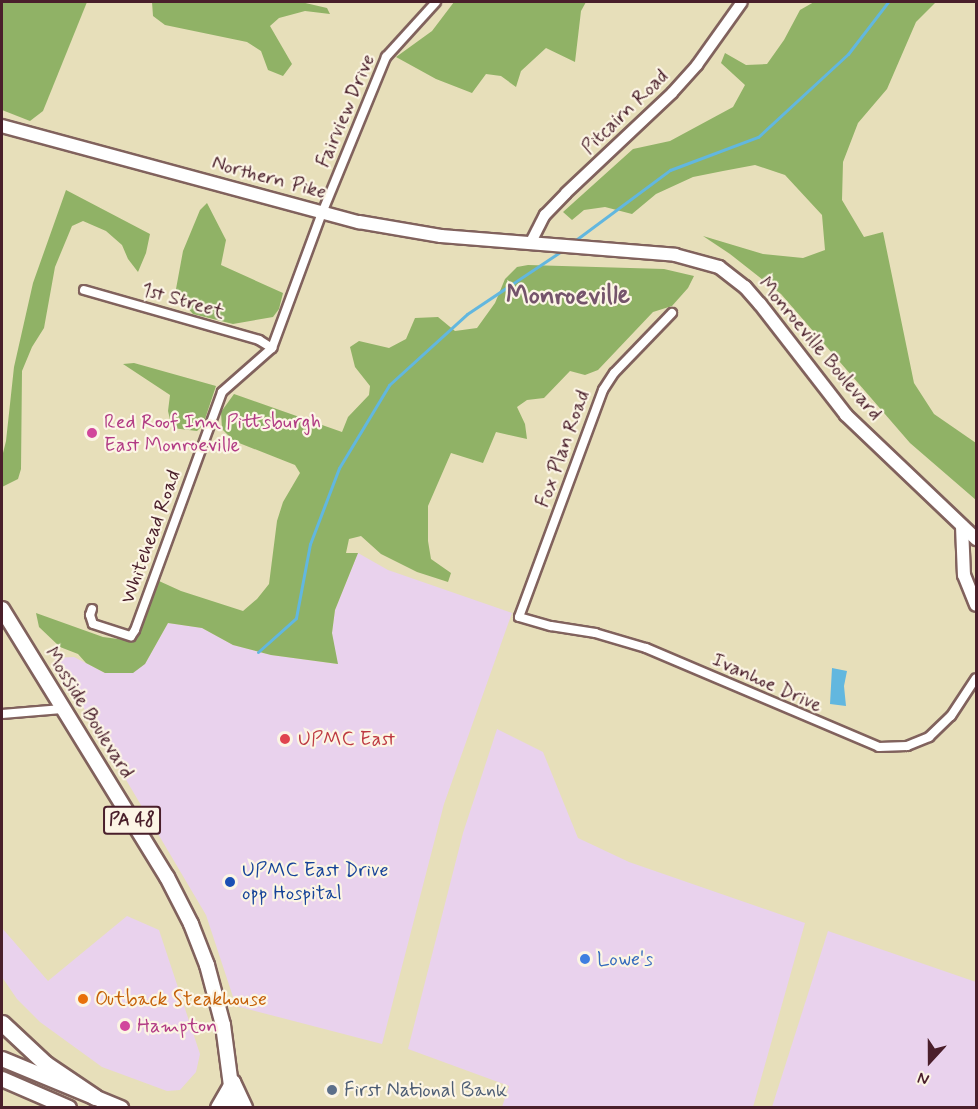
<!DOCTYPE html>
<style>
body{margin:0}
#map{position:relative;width:978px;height:1109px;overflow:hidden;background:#e7dfba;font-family:Mynerve,sans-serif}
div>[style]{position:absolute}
.built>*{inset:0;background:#e9d2ed}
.forest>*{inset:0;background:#90b266}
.water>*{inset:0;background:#62b7df}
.stream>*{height:3px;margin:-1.5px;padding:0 1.5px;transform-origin:1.5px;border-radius:1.5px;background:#62b7df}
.roads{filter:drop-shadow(2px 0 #81625d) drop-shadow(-2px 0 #81625d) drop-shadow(0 2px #81625d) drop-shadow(0 -2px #81625d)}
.minor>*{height:8px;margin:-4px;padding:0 4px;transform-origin:4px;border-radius:4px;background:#fff}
.tertiary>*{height:10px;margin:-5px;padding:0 5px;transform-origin:5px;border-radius:5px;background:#fff}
.secondary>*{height:12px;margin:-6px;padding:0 6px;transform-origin:6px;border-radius:6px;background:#fff}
.primary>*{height:14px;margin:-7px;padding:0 7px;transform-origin:7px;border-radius:7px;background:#fff}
.trunk>*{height:14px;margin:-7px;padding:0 7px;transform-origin:7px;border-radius:7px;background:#fff}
.motorway>*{height:15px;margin:-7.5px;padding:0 7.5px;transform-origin:7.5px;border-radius:7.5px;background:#fff}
.dots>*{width:16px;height:16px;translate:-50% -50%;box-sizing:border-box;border:3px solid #fcf5e5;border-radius:50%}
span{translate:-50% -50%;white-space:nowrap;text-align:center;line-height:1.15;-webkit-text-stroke:4.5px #fcf5e5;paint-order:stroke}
.shield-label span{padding:2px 4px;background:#fcf5e5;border:2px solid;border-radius:4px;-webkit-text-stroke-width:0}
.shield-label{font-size:18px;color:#4a1f2b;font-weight:700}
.street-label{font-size:20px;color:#4a1f2b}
.hotel-label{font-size:20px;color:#b23c85}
.left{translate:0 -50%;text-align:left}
.health-label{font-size:20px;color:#be3a42}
.transit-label{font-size:20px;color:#164399}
.shop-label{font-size:20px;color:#366cbe}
.food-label{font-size:20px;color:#c56008}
.service-label{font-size:20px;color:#4e5e75}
.district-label{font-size:26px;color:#74546b;font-weight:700}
.frame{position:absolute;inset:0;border:3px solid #4a1f2b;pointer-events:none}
.north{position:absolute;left:900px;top:1031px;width:60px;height:60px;-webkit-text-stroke:4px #fcf5e5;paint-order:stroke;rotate:201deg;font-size:16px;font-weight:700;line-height:24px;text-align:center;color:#4a1f2b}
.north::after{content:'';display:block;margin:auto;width:21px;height:27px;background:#4a1f2b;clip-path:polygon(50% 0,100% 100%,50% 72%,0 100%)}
</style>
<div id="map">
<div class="built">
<div style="clip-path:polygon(358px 553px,388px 570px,512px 613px,444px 804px,382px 1044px,236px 1006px,206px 915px,54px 658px,74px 657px,105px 673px,145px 664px,168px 623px,202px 628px,233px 645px,271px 655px,337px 664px,332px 633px,335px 610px)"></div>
<div style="clip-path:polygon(497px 729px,543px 752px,578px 838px,629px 862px,805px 923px,753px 1107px,502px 1107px,509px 1086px,408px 1049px,463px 833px)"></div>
<div style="clip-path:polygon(127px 916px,159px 930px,200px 1054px,196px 1072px,180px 1090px,167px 1091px,102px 1067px,40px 1022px,17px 999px,2px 977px,2px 928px,48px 981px)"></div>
<div style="clip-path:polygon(828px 931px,976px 982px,976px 1107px,772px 1107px)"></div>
</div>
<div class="forest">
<div style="clip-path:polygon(2px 2px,87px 2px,43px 111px,30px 121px,2px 110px)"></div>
<div style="clip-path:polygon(152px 2px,301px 2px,327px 8px,330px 14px,305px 11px,279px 18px,270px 26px,292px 64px,283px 76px,268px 70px,261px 51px,247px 42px,165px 25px,153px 16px)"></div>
<div style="clip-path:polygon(454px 2px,586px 2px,581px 11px,575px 62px,546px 48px,521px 71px,516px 87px,501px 76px,486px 74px,472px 93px,436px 79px,396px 57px,432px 31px)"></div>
<div style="clip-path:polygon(814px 2px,936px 2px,916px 22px,887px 89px,858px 123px,843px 162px,842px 200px,864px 237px,883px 232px,914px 383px,934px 414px,976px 443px,976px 500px,910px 443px,781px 294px,730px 254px,703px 236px,763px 254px,803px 258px,825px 250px,822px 215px,785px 175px,755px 165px,723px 171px,693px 177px,656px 194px,632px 214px,605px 207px,584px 210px,572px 220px,563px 212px,633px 149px,670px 141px,733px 107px,745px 85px,721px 63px,725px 53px,746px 65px,767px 64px,784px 40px,800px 10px)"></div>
<div style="clip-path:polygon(66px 190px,150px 234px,146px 253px,138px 272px,128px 259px,122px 245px,106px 231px,83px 221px,72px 226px,55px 267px,44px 328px,32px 347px,22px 371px,21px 469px,18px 479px,2px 487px,2px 457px,6px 441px,14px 367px,33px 283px)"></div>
<div style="clip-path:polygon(207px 203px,226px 240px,221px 265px,283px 293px,279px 309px,273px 317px,233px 324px,193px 314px,180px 299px,176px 289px,183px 251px,200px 210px)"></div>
<div style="clip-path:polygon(528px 265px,664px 269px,694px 276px,688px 288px,672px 306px,653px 312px,598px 370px,585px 375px,570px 371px,544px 398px,527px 400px,517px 407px,525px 424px,527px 439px,496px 432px,483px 463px,451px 453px,428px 506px,428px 541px,431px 559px,451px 573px,448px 582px,417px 572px,381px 554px,361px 536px,349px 539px,346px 553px,358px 553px,335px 610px,332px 633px,338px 664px,271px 655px,233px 645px,202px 628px,168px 623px,145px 664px,133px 673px,105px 673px,86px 663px,78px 654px,60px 647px,39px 627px,36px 613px,103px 637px,133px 641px,159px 581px,181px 591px,243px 611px,257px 599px,269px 584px,277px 521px,283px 502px,300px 473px,295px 465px,234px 441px,222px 429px,221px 412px,234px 394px,342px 432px,348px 417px,369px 395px,370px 386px,355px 367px,350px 347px,359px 341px,389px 348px,406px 339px,415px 318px,438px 317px,455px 331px,477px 328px,495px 303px,505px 279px,517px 267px)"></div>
<div style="clip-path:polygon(134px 363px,216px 386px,203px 425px,197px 431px,172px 428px,168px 411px,170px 395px,123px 364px)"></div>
</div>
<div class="water">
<div style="clip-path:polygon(832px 668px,847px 671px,844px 686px,846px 706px,830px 704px)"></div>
</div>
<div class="stream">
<div style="left:573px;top:242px;width:121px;rotate:-36.6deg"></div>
<div style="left:670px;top:170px;width:94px;rotate:-20.6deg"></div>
<div style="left:758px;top:137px;width:122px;rotate:-42.7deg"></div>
<div style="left:848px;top:54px;width:66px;rotate:-52.4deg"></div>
<div style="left:258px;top:652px;width:51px;rotate:-41.8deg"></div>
<div style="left:296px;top:618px;width:75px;rotate:-79.3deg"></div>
<div style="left:310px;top:544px;width:81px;rotate:-69.1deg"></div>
<div style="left:339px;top:468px;width:97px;rotate:-58.9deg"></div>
<div style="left:389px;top:385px;width:105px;rotate:-42.3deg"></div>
<div style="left:467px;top:314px;width:115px;rotate:-33.7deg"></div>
</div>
<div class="roads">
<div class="minor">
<div style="left:84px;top:290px;width:182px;rotate:15.9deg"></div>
<div style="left:259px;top:340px;width:15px;rotate:32deg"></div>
<div style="left:672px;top:313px;width:83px;rotate:134deg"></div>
<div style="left:614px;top:373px;width:20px;rotate:123deg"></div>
<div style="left:603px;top:390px;width:242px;rotate:110.3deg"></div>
<div style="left:519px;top:617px;width:33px;rotate:16deg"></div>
<div style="left:551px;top:626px;width:45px;rotate:9deg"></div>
<div style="left:595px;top:633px;width:53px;rotate:16.4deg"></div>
<div style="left:646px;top:648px;width:253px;rotate:23deg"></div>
<div style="left:879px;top:747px;width:28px;rotate:-2deg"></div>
<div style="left:907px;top:746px;width:24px;rotate:-22deg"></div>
<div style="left:929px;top:737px;width:30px;rotate:-44deg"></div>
<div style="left:951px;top:716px;width:45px;rotate:-56.7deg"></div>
<div style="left:92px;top:609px;width:6px;rotate:108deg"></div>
<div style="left:90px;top:615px;width:9px;rotate:72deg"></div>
<div style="left:93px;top:624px;width:40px;rotate:18deg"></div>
<div style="left:131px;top:636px;width:7px;rotate:-56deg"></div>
<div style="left:135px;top:630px;width:253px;rotate:-69.9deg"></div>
<div style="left:222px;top:392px;width:67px;rotate:-41.3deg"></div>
<div style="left:272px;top:348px;width:144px;rotate:-69.7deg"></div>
<div style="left:322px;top:213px;width:169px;rotate:-67.7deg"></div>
<div style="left:386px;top:57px;width:74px;rotate:-47.7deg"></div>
<div style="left:2px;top:714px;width:60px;rotate:-4.8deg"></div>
</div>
<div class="tertiary">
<div style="left:530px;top:244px;width:33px;rotate:-63deg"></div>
<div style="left:545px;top:215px;width:30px;rotate:-46deg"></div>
<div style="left:566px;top:193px;width:146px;rotate:-43.3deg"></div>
<div style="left:672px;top:93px;width:38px;rotate:-48deg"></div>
<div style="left:697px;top:65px;width:77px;rotate:-54.5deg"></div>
</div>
<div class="secondary">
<div style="left:2px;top:126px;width:370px;rotate:15.1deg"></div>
<div style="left:359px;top:222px;width:83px;rotate:9.7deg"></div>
<div style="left:441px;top:236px;width:235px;rotate:4.6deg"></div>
<div style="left:675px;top:255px;width:46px;rotate:15.3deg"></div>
<div style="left:719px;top:267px;width:33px;rotate:38deg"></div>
<div style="left:745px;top:287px;width:23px;rotate:49deg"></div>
<div style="left:760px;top:304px;width:140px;rotate:52.2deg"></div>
<div style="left:846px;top:415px;width:180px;rotate:43.6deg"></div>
<div style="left:962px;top:526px;width:49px;rotate:87.7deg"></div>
<div style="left:964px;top:575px;width:32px;rotate:68deg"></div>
</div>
<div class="primary">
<div style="left:2px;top:609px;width:315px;rotate:58.4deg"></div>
<div style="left:167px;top:877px;width:53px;rotate:62.9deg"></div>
<div style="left:191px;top:924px;width:44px;rotate:68.7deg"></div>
<div style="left:207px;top:965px;width:62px;rotate:75.1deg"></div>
<div style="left:223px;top:1025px;width:84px;rotate:82.5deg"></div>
</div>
<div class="trunk">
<div style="left:2px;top:1059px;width:129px;rotate:22.4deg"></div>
<div style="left:2px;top:1079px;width:73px;rotate:23.4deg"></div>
<div style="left:233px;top:1082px;width:29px;rotate:65deg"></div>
<div style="left:218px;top:1108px;width:30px;rotate:-60deg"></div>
</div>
<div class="motorway">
<div style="left:2px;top:1023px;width:60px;rotate:43deg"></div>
<div style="left:46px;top:1064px;width:59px;rotate:34deg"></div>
</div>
</div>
<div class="dots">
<div style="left:92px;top:433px;background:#d1479c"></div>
<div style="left:285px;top:739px;background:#e0444e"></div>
<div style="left:230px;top:882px;background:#1a4fb4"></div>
<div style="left:585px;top:959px;background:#3f7fe0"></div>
<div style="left:83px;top:999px;background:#e8710a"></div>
<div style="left:125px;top:1026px;background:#d1479c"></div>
<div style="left:332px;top:1090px;background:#5c6f8a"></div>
</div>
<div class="shield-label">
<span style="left:132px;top:820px">PA 48</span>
</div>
<div class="street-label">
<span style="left:346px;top:111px;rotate:-67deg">Fairview Drive</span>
<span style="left:625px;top:112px;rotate:-44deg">Pitcairn Road</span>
<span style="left:269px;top:178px;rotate:15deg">Northern Pike</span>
<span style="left:183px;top:301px;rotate:16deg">1st Street</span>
<span style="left:820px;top:349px;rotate:50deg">Monroeville Boulevard</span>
<span style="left:563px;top:449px;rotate:-70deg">Fox Plan Road</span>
<span style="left:151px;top:537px;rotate:-70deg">Whitehead Road</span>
<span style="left:767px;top:683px;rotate:24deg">Ivanhoe Drive</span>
<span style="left:89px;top:713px;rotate:58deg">Mosside Boulevard</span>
</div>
<div class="hotel-label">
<span class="left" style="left:104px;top:434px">Red Roof Inn Pittsburgh<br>East Monroeville</span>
<span class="left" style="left:137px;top:1026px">Hampton</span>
</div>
<div class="health-label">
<span class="left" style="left:298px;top:739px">UPMC East</span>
</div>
<div class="transit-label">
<span class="left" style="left:242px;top:882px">UPMC East Drive<br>opp Hospital</span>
</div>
<div class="shop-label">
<span class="left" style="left:597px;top:959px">Lowe's</span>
</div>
<div class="food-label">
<span class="left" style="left:95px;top:999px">Outback Steakhouse</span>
</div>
<div class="service-label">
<span class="left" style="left:344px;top:1090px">First National Bank</span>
</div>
<div class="district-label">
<span style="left:568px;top:297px">Monroeville</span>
</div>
<div class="frame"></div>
<div class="north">N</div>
</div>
